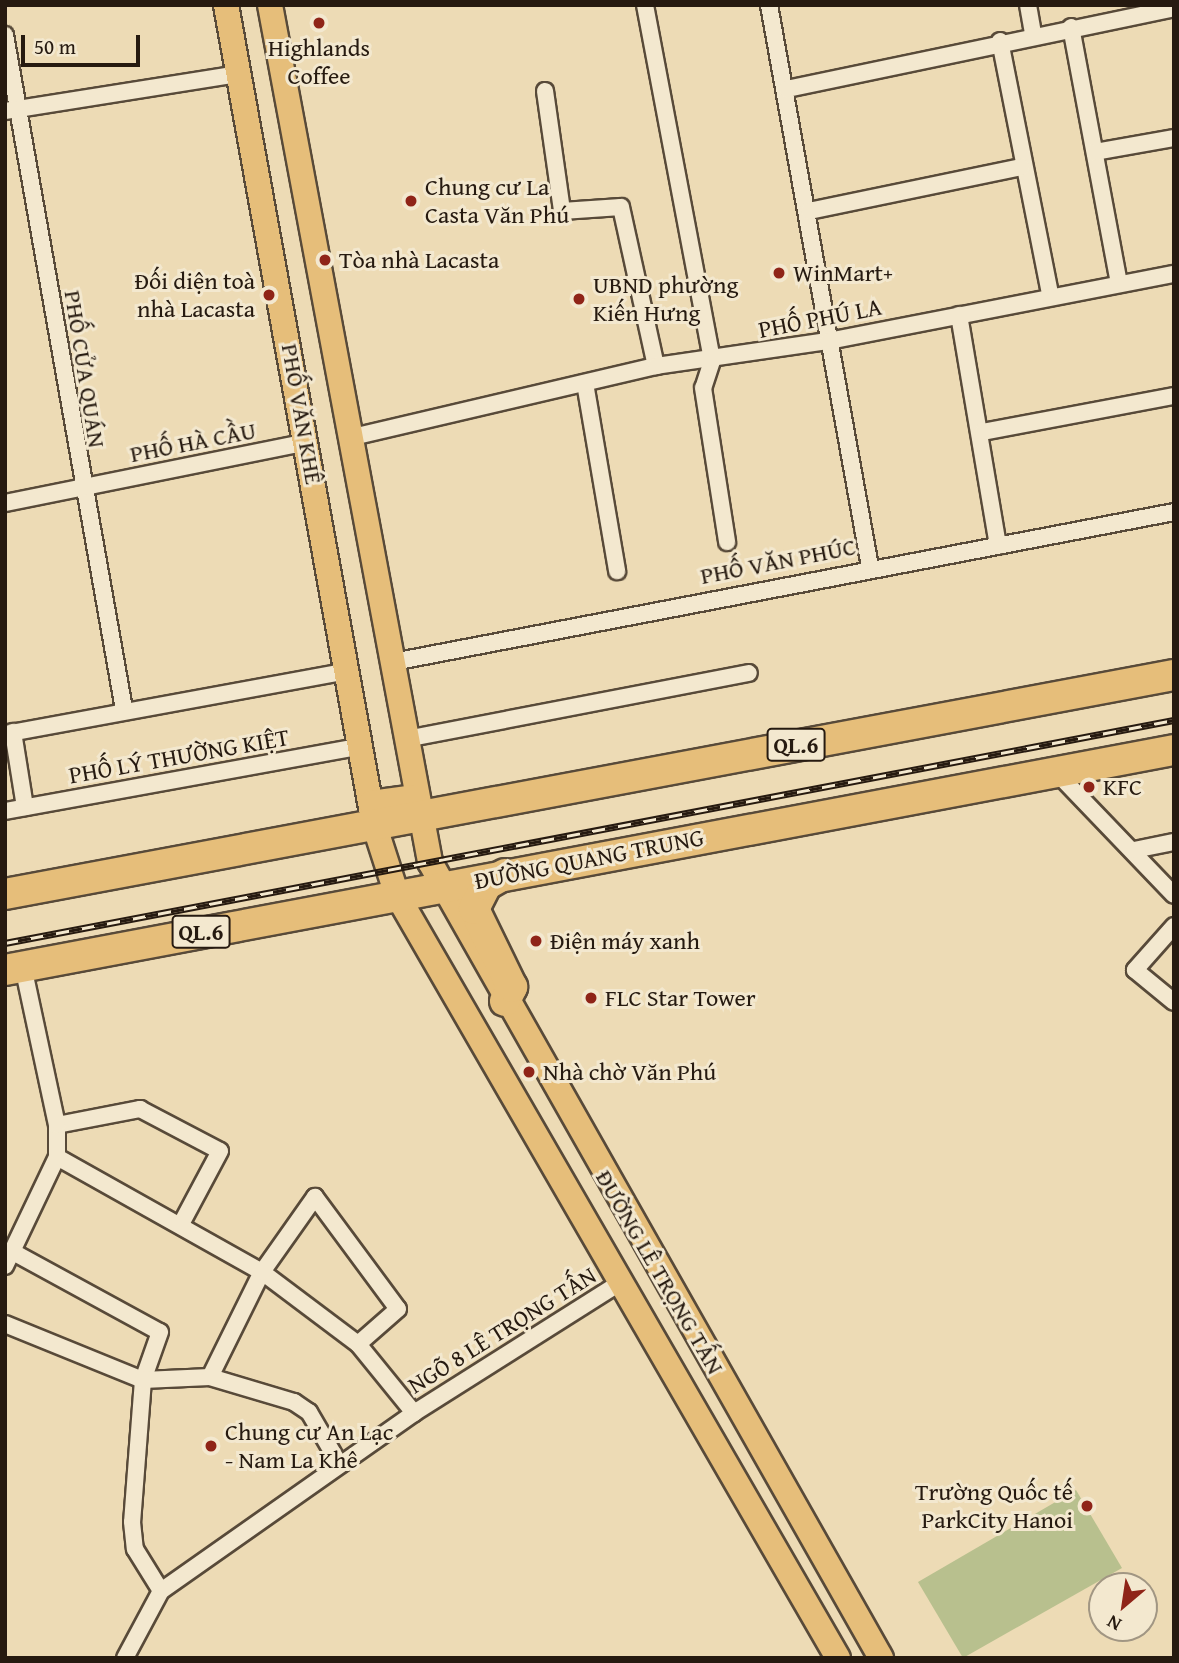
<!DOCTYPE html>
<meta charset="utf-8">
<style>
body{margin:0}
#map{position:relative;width:1179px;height:1663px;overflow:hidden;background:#eddbb5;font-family:"Gentium Book Plus",serif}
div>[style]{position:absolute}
.green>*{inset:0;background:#b8c08e}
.roads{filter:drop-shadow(2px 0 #584a39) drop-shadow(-2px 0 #584a39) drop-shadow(0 2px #584a39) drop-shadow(0 -2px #584a39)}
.street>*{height:16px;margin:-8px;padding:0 8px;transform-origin:8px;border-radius:8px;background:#f3e8cf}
.primary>*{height:24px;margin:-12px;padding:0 12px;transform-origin:12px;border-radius:12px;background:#e6be7a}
.highway>*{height:30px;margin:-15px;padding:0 15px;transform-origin:15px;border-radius:15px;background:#e6be7a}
.rail>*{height:7px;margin-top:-3.5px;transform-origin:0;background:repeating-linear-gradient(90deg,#f3e8cf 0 13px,#261a10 0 26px);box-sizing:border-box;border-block:2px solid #261a10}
.dots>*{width:19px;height:19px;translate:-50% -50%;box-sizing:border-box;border:4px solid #f3e8cf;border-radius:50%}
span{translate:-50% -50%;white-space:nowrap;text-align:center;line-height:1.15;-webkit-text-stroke:6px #f3e8cf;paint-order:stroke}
.shield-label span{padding:2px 5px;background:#f3e8cf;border:2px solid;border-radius:5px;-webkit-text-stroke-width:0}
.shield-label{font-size:23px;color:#261a10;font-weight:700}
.poi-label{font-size:24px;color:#261a10}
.left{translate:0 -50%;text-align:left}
.right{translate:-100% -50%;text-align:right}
.street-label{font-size:24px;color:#261a10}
.frame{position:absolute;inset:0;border:7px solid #261a10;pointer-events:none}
.north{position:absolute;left:1088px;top:1572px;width:70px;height:70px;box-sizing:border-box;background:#f3e8cf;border:2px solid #a19683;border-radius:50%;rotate:209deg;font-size:19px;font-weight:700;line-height:28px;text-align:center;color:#261a10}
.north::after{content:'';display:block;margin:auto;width:24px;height:32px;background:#8f2418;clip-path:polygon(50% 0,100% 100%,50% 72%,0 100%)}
.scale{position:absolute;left:21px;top:35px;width:119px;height:32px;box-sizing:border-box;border:4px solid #261a10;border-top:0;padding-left:9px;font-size:21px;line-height:24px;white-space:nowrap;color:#261a10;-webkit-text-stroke:5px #f3e8cf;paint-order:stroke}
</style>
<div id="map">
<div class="green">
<div style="clip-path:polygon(1076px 1490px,1122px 1568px,963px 1658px,918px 1582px)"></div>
</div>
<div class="roads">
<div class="street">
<div style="left:645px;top:5px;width:362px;rotate:79.3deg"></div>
<div style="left:712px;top:361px;width:28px;rotate:108deg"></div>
<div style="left:703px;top:388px;width:156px;rotate:81.1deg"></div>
<div style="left:769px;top:5px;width:571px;rotate:79.81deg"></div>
<div style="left:1028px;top:5px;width:29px;rotate:80deg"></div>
<div style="left:1071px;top:27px;width:260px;rotate:79.4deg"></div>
<div style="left:5px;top:35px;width:684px;rotate:79.99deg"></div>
<div style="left:1000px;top:41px;width:257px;rotate:78.8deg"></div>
<div style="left:787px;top:89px;width:395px;rotate:-11.8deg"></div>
<div style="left:545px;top:91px;width:121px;rotate:81.9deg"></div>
<div style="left:562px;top:211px;width:59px;rotate:-3.9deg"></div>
<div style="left:621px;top:207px;width:163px;rotate:77.6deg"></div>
<div style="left:5px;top:111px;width:237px;rotate:-9deg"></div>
<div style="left:1095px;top:152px;width:80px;rotate:-10deg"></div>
<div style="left:809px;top:211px;width:217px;rotate:-11.7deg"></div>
<div style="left:959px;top:315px;width:234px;rotate:80.4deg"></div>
<div style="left:585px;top:383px;width:191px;rotate:80.3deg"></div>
<div style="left:983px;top:432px;width:194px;rotate:-10.7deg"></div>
<div style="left:353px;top:437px;width:311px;rotate:-13.2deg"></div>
<div style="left:656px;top:366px;width:174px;rotate:-8.3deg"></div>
<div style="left:828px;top:341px;width:352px;rotate:-11deg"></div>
<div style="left:5px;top:503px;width:309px;rotate:-11.4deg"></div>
<div style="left:393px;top:662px;width:795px;rotate:-10.87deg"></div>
<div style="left:13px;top:732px;width:76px;rotate:80.9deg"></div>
<div style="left:5px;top:734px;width:349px;rotate:-10.4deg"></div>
<div style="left:406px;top:739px;width:349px;rotate:-10.9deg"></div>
<div style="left:1056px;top:772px;width:170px;rotate:46.2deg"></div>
<div style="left:5px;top:811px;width:362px;rotate:-10.3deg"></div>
<div style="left:1134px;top:850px;width:41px;rotate:-11.3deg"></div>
<div style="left:1174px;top:926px;width:59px;rotate:131.6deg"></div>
<div style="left:1135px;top:970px;width:50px;rotate:39.4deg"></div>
<div style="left:57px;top:1125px;width:85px;rotate:-10.9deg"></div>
<div style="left:140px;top:1109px;width:90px;rotate:27.7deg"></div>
<div style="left:220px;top:1151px;width:83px;rotate:118.1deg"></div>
<div style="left:57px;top:1157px;width:235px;rotate:29.3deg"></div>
<div style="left:262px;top:1272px;width:120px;rotate:36.9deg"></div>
<div style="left:358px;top:1344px;width:89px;rotate:50.9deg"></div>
<div style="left:13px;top:1252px;width:167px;rotate:28.6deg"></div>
<div style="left:160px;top:1332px;width:51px;rotate:109.5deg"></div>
<div style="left:143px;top:1380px;width:142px;rotate:94.4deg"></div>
<div style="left:132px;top:1522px;width:27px;rotate:84deg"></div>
<div style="left:135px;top:1549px;width:49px;rotate:58.2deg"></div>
<div style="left:5px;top:1266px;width:121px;rotate:-64.5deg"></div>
<div style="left:57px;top:1157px;width:32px;rotate:-90deg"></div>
<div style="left:57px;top:1125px;width:163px;rotate:-102.1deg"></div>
<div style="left:5px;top:1324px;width:149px;rotate:22.1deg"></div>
<div style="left:143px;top:1380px;width:67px;rotate:-2.6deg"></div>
<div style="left:210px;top:1377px;width:88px;rotate:16.6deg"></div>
<div style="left:294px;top:1402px;width:18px;rotate:34deg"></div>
<div style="left:309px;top:1412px;width:61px;rotate:59.7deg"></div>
<div style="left:210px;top:1377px;width:117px;rotate:-63.7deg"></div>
<div style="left:262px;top:1272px;width:92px;rotate:-54.8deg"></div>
<div style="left:315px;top:1197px;width:139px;rotate:53.5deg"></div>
<div style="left:398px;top:1309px;width:53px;rotate:138.8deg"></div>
<div style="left:125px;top:1658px;width:76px;rotate:-61.8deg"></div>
<div style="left:161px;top:1591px;width:309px;rotate:-35.1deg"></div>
<div style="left:414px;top:1413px;width:245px;rotate:-32.3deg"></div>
</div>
<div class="primary">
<div style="left:226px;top:5px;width:832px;rotate:79.76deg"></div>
<div style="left:374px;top:824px;width:75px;rotate:72.1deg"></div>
<div style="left:397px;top:895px;width:881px;rotate:59.97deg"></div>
<div style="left:270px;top:5px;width:872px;rotate:79.42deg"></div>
<div style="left:430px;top:862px;width:915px;rotate:60.46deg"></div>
<div style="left:371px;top:803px;width:43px;rotate:-7.9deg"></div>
</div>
<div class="highway">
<div style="left:5px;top:894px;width:1189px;rotate:-10.61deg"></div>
<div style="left:5px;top:970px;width:1190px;rotate:-10.66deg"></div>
<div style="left:505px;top:1001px;width:16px;rotate:-63deg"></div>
<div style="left:512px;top:987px;width:87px;rotate:-116deg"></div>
<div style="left:474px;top:909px;width:27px;rotate:-63deg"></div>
<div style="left:486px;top:885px;width:22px;rotate:-30deg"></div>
</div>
</div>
<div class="rail">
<div style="left:5px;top:943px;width:1190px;rotate:-10.8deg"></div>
</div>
<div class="dots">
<div style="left:319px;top:23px;background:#8f2418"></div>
<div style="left:411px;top:201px;background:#8f2418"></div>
<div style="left:325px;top:260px;background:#8f2418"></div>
<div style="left:779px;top:273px;background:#8f2418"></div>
<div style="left:269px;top:295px;background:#8f2418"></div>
<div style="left:579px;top:299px;background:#8f2418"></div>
<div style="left:1089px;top:787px;background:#8f2418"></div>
<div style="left:536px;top:941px;background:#8f2418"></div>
<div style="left:591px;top:998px;background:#8f2418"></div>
<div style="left:529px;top:1072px;background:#8f2418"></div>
<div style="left:211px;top:1446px;background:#8f2418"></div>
<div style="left:1087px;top:1506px;background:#8f2418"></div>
</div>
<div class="shield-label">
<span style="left:796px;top:745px">QL.6</span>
<span style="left:201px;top:932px">QL.6</span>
</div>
<div class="poi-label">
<span style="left:319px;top:62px">Highlands<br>Coffee</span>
<span class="left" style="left:425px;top:201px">Chung cư La<br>Casta Văn Phú</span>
<span class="left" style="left:339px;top:260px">Tòa nhà Lacasta</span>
<span class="left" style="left:793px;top:273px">WinMart+</span>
<span class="right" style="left:255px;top:295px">Đối diện toà<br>nhà Lacasta</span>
<span class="left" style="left:593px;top:299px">UBND phường<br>Kiến Hưng</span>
<span class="left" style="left:1103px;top:787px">KFC</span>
<span class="left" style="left:550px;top:941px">Điện máy xanh</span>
<span class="left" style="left:605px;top:998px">FLC Star Tower</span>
<span class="left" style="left:543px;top:1072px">Nhà chờ Văn Phú</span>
<span class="left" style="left:225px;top:1446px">Chung cư An Lạc<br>- Nam La Khê</span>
<span class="right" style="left:1073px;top:1506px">Trường Quốc tế<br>ParkCity Hanoi</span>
</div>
<div class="street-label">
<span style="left:820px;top:318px;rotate:-11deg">PHỐ PHÚ LA</span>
<span style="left:85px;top:369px;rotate:81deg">PHỐ CỬA QUÁN</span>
<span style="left:302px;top:414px;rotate:80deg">PHỐ VĂN KHÊ</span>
<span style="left:193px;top:442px;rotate:-11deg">PHỐ HÀ CẦU</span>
<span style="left:778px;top:561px;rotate:-11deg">PHỐ VĂN PHÚC</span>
<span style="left:179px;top:756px;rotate:-10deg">PHỐ LÝ THƯỜNG KIỆT</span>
<span style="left:589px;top:859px;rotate:-11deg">ĐƯỜNG QUANG TRUNG</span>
<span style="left:660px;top:1272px;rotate:60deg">ĐƯỜNG LÊ TRỌNG TẤN</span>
<span style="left:502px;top:1330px;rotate:-32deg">NGÕ 8 LÊ TRỌNG TẤN</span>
</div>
<div class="frame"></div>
<div class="north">N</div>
<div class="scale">50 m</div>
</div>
